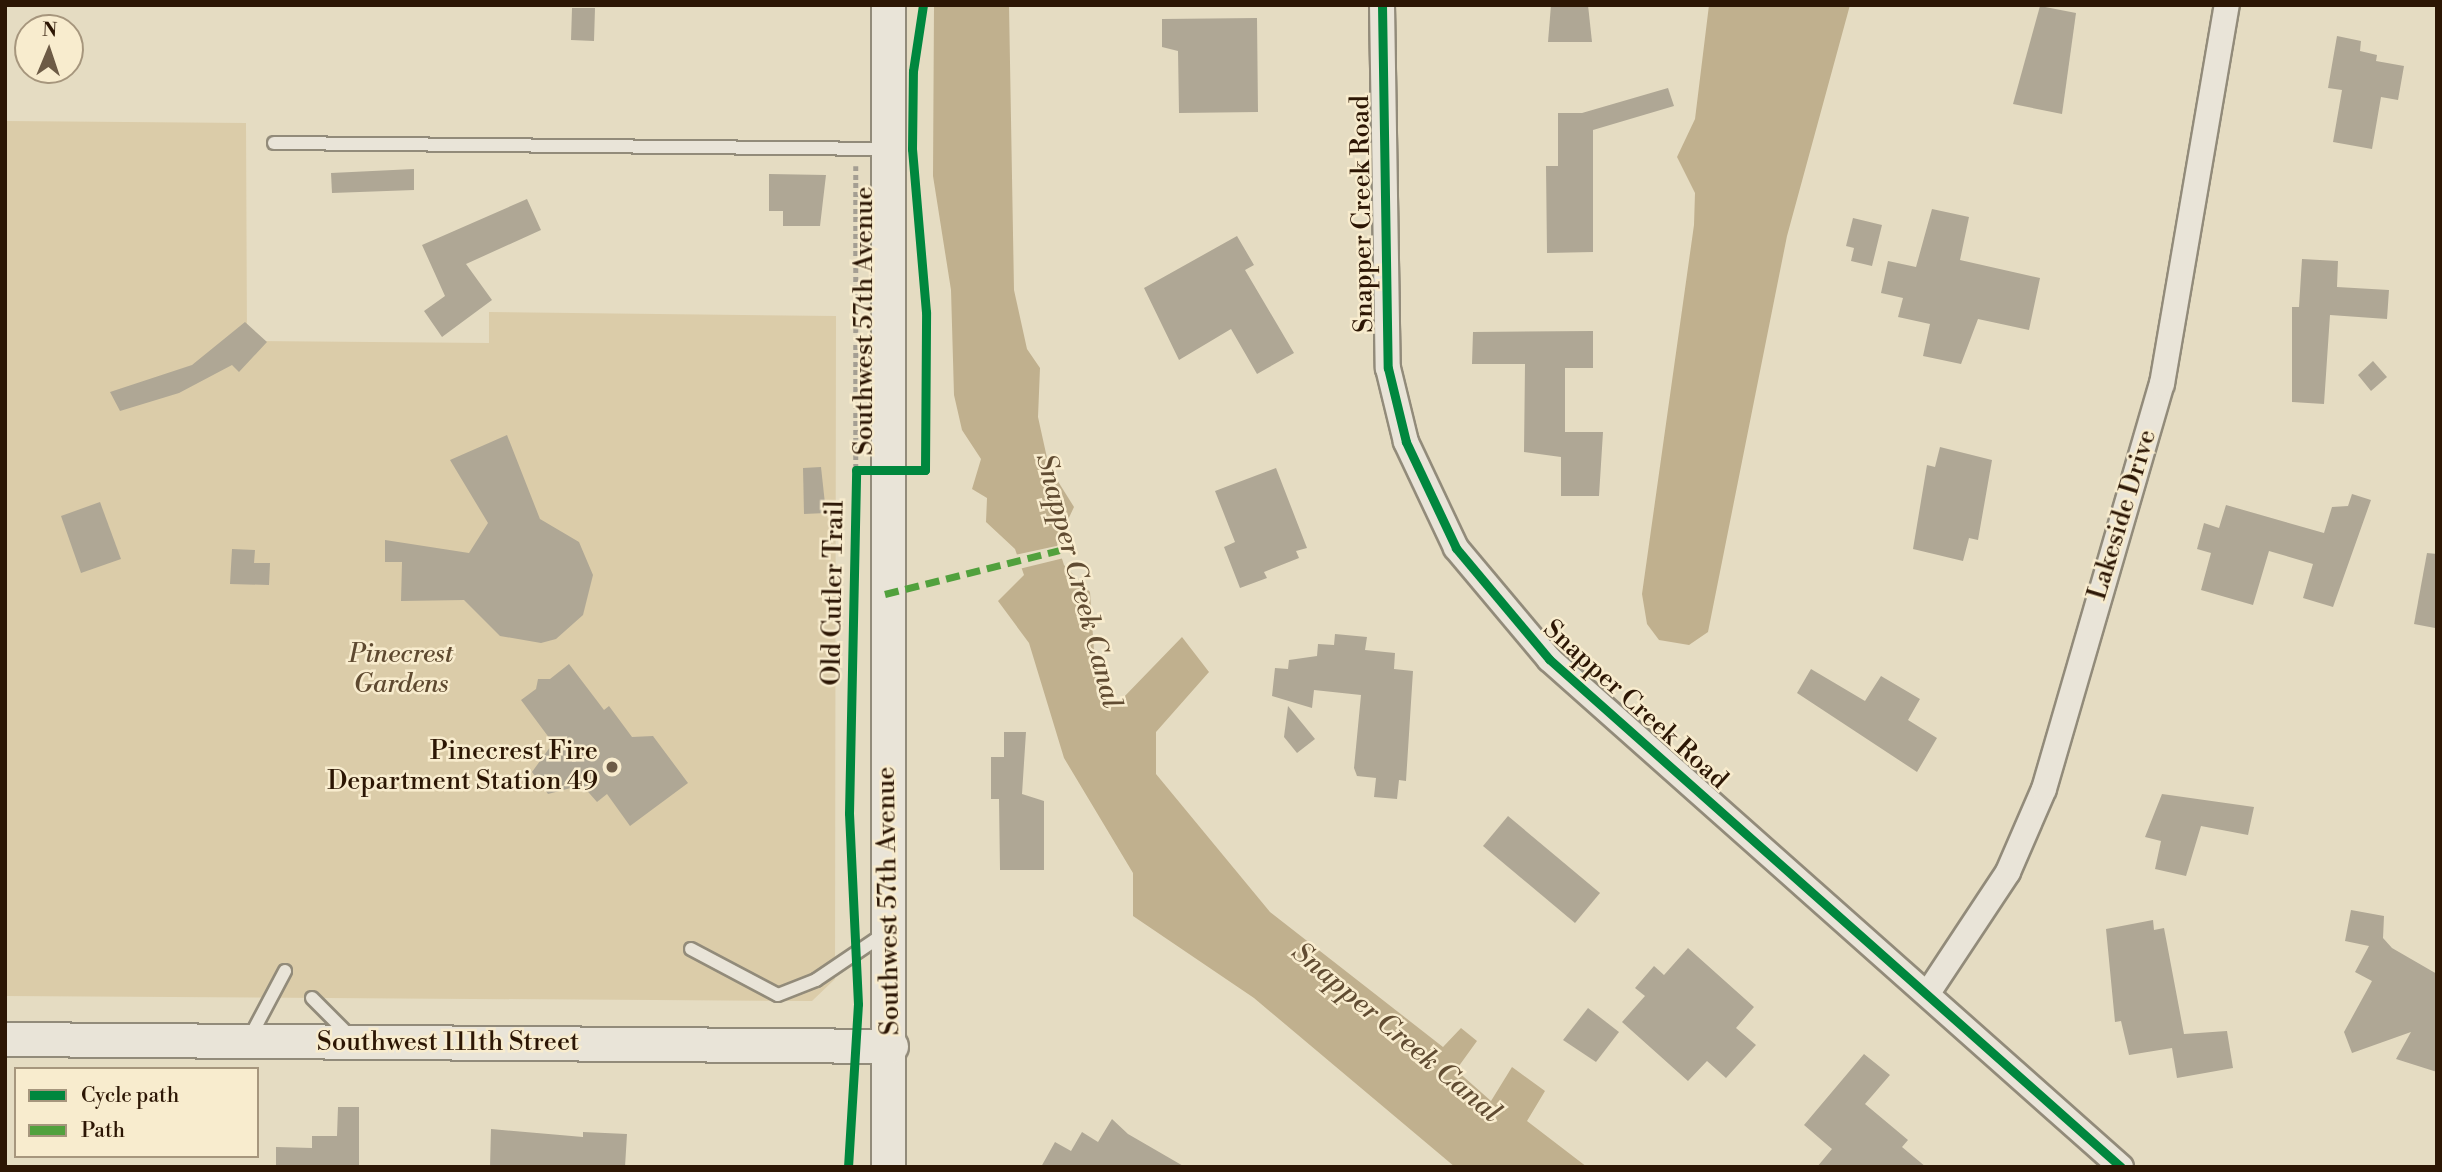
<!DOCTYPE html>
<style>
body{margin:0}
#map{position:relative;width:2442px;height:1172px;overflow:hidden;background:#e5dcc2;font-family:"Libre Bodoni",serif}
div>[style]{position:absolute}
.green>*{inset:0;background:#dbcca9}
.water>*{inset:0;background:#c0b08e}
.pier>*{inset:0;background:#e5dcc2}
.building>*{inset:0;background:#afa795}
.path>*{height:4.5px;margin-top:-2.25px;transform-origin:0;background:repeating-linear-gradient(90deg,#a49e92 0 5px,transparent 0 8.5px)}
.roads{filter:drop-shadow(2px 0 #928b7a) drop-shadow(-2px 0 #928b7a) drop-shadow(0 2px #928b7a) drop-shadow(0 -2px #928b7a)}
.lane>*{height:12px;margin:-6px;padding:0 6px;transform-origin:6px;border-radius:6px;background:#e9e4d8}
.street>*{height:24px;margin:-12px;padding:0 12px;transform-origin:12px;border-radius:12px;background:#e9e4d8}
.secondary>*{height:33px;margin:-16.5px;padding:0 16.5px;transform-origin:16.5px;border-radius:16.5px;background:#e9e4d8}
.quiet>*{height:7px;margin-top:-3.5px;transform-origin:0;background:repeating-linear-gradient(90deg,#51a13d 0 14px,transparent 0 21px)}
.cycleway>*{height:9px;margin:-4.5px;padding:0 4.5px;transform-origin:4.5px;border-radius:4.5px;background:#00873e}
.dots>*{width:19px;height:19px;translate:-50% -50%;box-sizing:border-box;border:4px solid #f8ecce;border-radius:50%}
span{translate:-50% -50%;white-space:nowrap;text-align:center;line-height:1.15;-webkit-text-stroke:5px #f8ecce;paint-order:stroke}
.street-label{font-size:26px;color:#2c1604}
.park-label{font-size:26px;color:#5e4930;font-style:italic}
.poi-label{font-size:26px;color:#2c1604}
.right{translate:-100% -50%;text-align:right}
.water-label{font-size:28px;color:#614c32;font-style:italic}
.frame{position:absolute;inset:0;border:7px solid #2c1604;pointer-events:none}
.legend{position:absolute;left:14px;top:1067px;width:245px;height:91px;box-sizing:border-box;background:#f8ecce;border:2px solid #a6967d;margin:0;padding:9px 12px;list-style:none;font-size:21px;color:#2c1604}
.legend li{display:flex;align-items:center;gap:14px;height:35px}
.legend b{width:35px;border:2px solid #a6967d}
.north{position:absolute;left:14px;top:14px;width:70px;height:70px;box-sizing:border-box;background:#f8ecce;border:2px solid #a6967d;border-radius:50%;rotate:2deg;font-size:19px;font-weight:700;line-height:28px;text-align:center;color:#2c1604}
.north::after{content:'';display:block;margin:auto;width:24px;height:32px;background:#6d5b46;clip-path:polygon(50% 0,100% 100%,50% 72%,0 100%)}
</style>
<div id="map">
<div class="green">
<div style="clip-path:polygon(5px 121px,246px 123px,247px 341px,489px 343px,489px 312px,836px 316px,835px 979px,812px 1001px,5px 996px)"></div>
</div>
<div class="water">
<div style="clip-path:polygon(934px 5px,1009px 5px,1014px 290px,1027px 349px,1040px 368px,1038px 417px,1049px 467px,1074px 507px,1057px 543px,1064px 565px,1090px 592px,1097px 696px,1109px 707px,1121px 700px,1182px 637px,1209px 672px,1156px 732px,1156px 774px,1270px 912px,1443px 1047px,1461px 1028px,1477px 1041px,1456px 1070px,1491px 1101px,1512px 1067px,1545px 1091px,1527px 1121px,1587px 1167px,1455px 1167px,1254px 998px,1133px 916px,1133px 873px,1064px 758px,1029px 643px,998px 601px,1024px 575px,1015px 549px,986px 522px,987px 498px,972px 489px,981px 459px,962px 430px,954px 395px,951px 290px,933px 176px)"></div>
<div style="clip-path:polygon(1709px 5px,1850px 5px,1787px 236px,1708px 632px,1689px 645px,1659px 640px,1647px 624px,1642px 594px,1694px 225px,1695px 193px,1677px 157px,1695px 119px)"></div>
</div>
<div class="pier">
<div style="clip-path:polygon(1061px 545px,1064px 558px,1019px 569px,1015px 555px)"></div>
</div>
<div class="building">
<div style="clip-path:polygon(1551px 5px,1588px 5px,1592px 42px,1548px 42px)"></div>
<div style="clip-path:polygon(2040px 6px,2076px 13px,2062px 114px,2013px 104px)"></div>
<div style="clip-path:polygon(572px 8px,595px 8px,594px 41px,571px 40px)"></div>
<div style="clip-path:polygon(1257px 18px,1258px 112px,1179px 113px,1178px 51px,1162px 47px,1162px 19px)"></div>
<div style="clip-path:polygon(2337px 36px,2361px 41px,2360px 51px,2377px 55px,2376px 61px,2404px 66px,2398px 100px,2381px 97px,2372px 149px,2333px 142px,2342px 90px,2328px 88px)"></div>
<div style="clip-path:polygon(1668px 88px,1674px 106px,1593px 130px,1593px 252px,1547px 253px,1546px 166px,1558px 166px,1558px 113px,1582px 113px)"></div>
<div style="clip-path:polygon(414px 169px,414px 190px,332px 193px,331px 173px)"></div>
<div style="clip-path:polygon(769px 174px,826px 175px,820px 226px,783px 226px,783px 211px,769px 211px)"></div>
<div style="clip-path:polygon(527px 199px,541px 230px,466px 264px,492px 300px,442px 337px,424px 311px,445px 296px,422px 245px)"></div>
<div style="clip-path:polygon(1932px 209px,1969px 217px,1960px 260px,2040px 278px,2029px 330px,1978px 319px,1961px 364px,1923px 356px,1930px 324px,1898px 317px,1903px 298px,1881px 293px,1888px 261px,1916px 267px)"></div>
<div style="clip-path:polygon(1853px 218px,1882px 225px,1872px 266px,1851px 261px,1854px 248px,1846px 246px)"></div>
<div style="clip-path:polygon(1237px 236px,1254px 265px,1245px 270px,1294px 353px,1257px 374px,1231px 329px,1179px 360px,1144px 288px)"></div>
<div style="clip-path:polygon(2302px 259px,2338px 261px,2337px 287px,2389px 290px,2387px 319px,2330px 315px,2324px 404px,2292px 402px,2292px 307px,2299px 307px)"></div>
<div style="clip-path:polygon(245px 322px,267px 342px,239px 372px,232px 365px,179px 393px,120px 411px,110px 392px,192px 365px)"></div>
<div style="clip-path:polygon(1593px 331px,1593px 368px,1565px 368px,1565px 432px,1603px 432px,1599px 496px,1561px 496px,1561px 457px,1524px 452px,1525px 364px,1472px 364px,1473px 332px)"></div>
<div style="clip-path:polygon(2373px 361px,2387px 377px,2371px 391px,2358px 375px)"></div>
<div style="clip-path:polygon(507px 435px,540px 519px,579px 542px,593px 575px,583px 615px,556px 639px,541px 643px,500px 636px,464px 600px,401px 601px,402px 562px,385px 562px,385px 540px,469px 553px,488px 523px,450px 460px)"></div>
<div style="clip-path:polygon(1940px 447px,1992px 460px,1978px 540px,1969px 538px,1963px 561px,1913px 549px,1927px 465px,1935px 467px)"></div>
<div style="clip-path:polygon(821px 467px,826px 513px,804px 514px,803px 468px)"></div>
<div style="clip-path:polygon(1276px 468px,1307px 548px,1296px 551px,1299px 558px,1264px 572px,1267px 578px,1240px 588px,1224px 547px,1235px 542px,1215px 491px)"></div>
<div style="clip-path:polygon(2352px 494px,2371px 500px,2333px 607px,2303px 598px,2313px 564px,2269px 551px,2253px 605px,2201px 590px,2211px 553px,2197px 549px,2204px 523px,2219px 528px,2226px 505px,2324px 533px,2332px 507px,2348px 506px)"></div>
<div style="clip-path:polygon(100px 502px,121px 559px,81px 573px,61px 516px)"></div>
<div style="clip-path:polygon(232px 549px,255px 550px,254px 563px,270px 563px,269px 585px,230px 584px)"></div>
<div style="clip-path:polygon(2427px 553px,2437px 554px,2435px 628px,2414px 624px)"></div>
<div style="clip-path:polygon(1335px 634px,1367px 637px,1365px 650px,1395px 653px,1394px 669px,1413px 671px,1406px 781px,1399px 780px,1397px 799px,1374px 797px,1376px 778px,1357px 776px,1354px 768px,1361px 695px,1314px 690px,1312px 708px,1272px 696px,1275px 668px,1288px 669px,1289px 660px,1317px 656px,1318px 644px,1334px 645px)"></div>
<div style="clip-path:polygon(569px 664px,604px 710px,609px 706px,632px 737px,653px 736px,688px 783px,630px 826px,607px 794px,597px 802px,582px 785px,548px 794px,532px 772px,553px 743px,521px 700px,536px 689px,538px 679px,550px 679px)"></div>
<div style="clip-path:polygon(1811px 669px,1865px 701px,1881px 676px,1920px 699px,1908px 720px,1937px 738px,1917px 772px,1797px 693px)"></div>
<div style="clip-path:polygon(1288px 706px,1315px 739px,1297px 753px,1284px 737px)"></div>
<div style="clip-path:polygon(1004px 732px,1026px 732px,1022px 794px,1044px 801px,1044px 870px,1000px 870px,999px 799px,991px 799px,991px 757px,1004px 757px)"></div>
<div style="clip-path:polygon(2162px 794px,2254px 807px,2248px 835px,2201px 826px,2186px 876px,2155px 869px,2161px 841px,2145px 837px)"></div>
<div style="clip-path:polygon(1508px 816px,1600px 893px,1575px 923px,1483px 846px)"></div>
<div style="clip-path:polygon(2351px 910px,2384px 916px,2383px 938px,2392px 948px,2437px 974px,2437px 1072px,2396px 1059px,2411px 1032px,2352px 1053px,2344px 1032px,2372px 981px,2355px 972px,2369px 946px,2345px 941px)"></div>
<div style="clip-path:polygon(2153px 920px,2154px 930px,2164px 928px,2184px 1034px,2227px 1031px,2233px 1068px,2177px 1078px,2172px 1048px,2129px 1055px,2121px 1021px,2115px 1022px,2106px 929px)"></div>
<div style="clip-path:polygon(1688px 948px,1754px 1007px,1736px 1028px,1756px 1045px,1726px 1078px,1707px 1061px,1688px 1081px,1622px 1022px,1645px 996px,1635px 988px,1654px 966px,1664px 975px)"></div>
<div style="clip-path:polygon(1588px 1008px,1619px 1032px,1596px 1062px,1563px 1040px)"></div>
<div style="clip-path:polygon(1864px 1054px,1890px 1075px,1865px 1104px,1908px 1140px,1902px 1147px,1926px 1167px,1817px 1167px,1832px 1149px,1804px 1125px)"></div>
<div style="clip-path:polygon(338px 1107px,359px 1107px,359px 1167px,276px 1167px,276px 1147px,312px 1148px,312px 1136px,337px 1136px)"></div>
<div style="clip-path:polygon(1112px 1119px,1128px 1134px,1185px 1167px,1041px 1167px,1055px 1142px,1071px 1151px,1082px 1132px,1098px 1142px)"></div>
<div style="clip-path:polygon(491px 1129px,583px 1137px,583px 1132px,627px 1134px,625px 1167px,490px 1167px)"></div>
</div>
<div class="path">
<div style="left:856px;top:166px;width:304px;rotate:90deg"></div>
</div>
<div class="roads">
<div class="lane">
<div style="left:274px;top:143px;width:613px;rotate:0.56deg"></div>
<div style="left:691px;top:949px;width:98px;rotate:27.9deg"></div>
<div style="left:778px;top:995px;width:41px;rotate:-21.5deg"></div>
<div style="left:816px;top:980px;width:82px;rotate:-34.1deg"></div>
<div style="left:312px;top:998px;width:55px;rotate:45deg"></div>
<div style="left:249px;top:1039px;width:77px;rotate:-62.1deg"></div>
</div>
<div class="street">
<div style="left:1382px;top:5px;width:363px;rotate:89.1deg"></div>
<div style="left:1388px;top:368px;width:76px;rotate:76.3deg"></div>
<div style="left:1406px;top:442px;width:117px;rotate:64.7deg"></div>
<div style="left:1456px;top:548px;width:145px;rotate:50deg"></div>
<div style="left:1549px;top:659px;width:765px;rotate:41.61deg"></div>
<div style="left:1928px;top:993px;width:145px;rotate:-56.5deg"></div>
<div style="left:2008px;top:872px;width:90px;rotate:-66.6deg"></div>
<div style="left:2044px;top:789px;width:422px;rotate:-73.8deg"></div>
<div style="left:2162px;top:384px;width:385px;rotate:-80.3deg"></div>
</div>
<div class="secondary">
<div style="left:888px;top:5px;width:1162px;rotate:90deg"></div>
<div style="left:5px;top:1039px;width:886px;rotate:0.45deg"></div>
</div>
</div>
<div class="quiet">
<div style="left:885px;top:594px;width:180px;rotate:-14.1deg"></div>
</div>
<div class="cycleway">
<div style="left:1382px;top:5px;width:363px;rotate:89.1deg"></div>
<div style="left:1388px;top:368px;width:76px;rotate:76.3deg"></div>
<div style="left:1406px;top:442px;width:117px;rotate:64.7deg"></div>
<div style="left:1456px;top:548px;width:145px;rotate:50deg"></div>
<div style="left:1549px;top:659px;width:765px;rotate:41.61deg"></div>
<div style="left:848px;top:1167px;width:163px;rotate:-86.5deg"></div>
<div style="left:858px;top:1004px;width:191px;rotate:-92.7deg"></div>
<div style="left:849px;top:813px;width:343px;rotate:-88.8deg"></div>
<div style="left:856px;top:470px;width:69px"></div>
<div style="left:925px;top:470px;width:158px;rotate:-89.6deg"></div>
<div style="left:926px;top:312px;width:164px;rotate:-94.9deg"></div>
<div style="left:912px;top:149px;width:78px;rotate:-89.3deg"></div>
<div style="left:913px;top:71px;width:67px;rotate:-81.4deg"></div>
</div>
<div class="dots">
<div style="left:612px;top:767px;background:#6d5b46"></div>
</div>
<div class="street-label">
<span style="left:1363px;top:214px;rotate:-91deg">Snapper Creek Road</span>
<span style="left:865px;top:321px;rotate:-90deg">Southwest 57th Avenue</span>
<span style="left:2123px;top:515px;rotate:-73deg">Lakeside Drive</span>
<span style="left:834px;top:593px;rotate:-89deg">Old Cutler Trail</span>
<span style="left:1635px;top:705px;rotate:42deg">Snapper Creek Road</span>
<span style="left:889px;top:901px;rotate:-91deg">Southwest 57th Avenue</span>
<span style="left:448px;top:1043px">Southwest 111th Street</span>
</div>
<div class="park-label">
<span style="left:401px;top:670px">Pinecrest<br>Gardens</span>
</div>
<div class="poi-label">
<span class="right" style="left:598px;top:767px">Pinecrest Fire<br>Department Station 49</span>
</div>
<div class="water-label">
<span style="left:1078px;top:581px;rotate:75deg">Snapper Creek Canal</span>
<span style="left:1396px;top:1033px;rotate:40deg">Snapper Creek Canal</span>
</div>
<div class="frame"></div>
<ul class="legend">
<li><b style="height:9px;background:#00873e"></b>Cycle path</li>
<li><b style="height:9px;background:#51a13d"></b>Path</li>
</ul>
<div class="north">N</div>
</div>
